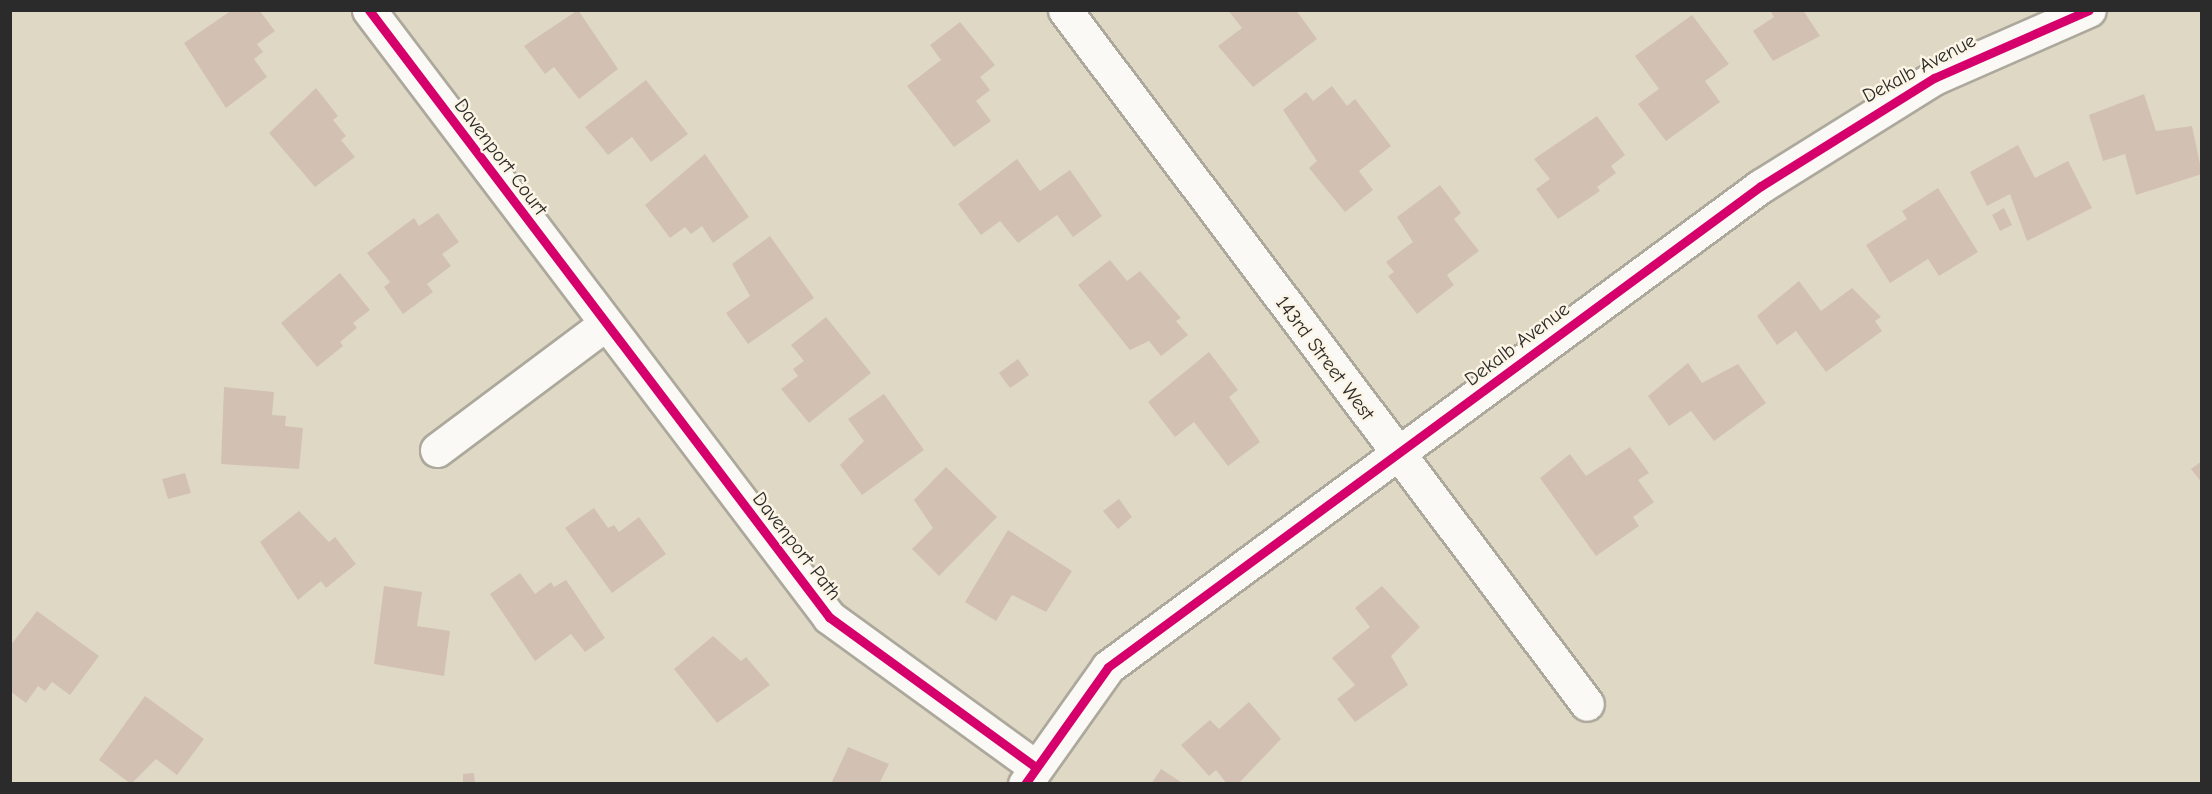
<!DOCTYPE html>
<style>
body{margin:0}
#map{position:relative;width:2212px;height:794px;overflow:hidden;background:#dfd8c5;font-family:"Comic Neue",sans-serif}
div>[style]{position:absolute}
.building>*{inset:0;background:#d2c1b2}
.roads{filter:drop-shadow(2px 0 #aca89c) drop-shadow(-2px 0 #aca89c) drop-shadow(0 2px #aca89c) drop-shadow(0 -2px #aca89c)}
.minor>*{height:33px;margin:-16.5px;padding:0 16.5px;transform-origin:16.5px;border-radius:16.5px;background:#faf9f6}
.cycleway>*{height:9px;margin:-4.5px;padding:0 4.5px;transform-origin:4.5px;border-radius:4.5px;background:#d6006c}
span{translate:-50% -50%;white-space:nowrap;text-align:center;line-height:1.15;-webkit-text-stroke:5px #fcf5e5;paint-order:stroke}
.street-label{font-size:20px;color:#2b2b2b}
.frame{position:absolute;inset:0;border:12px solid #2b2b2b;pointer-events:none}
</style>
<div id="map">
<div class="building">
<div style="clip-path:polygon(232px 10px,259px 10px,275px 31px,257px 44px,263px 52px,254px 59px,267px 77px,226px 108px,184px 43px)"></div>
<div style="clip-path:polygon(578px 10px,618px 69px,579px 99px,554px 67px,545px 74px,524px 46px)"></div>
<div style="clip-path:polygon(1228px 10px,1296px 10px,1317px 39px,1253px 87px,1218px 46px,1242px 28px)"></div>
<div style="clip-path:polygon(1770px 10px,1803px 10px,1820px 36px,1773px 61px,1753px 31px,1774px 17px)"></div>
<div style="clip-path:polygon(1692px 15px,1729px 64px,1705px 81px,1720px 102px,1666px 141px,1638px 104px,1659px 89px,1635px 56px)"></div>
<div style="clip-path:polygon(960px 22px,995px 65px,980px 77px,990px 90px,976px 101px,991px 121px,954px 147px,907px 86px,941px 60px,930px 45px)"></div>
<div style="clip-path:polygon(646px 80px,688px 134px,651px 162px,632px 137px,608px 155px,585px 127px)"></div>
<div style="clip-path:polygon(1332px 86px,1347px 106px,1355px 99px,1391px 146px,1359px 171px,1373px 190px,1345px 212px,1309px 168px,1317px 161px,1283px 110px,1306px 92px,1313px 101px)"></div>
<div style="clip-path:polygon(316px 88px,338px 116px,333px 120px,346px 136px,341px 140px,355px 157px,315px 187px,269px 133px)"></div>
<div style="clip-path:polygon(2144px 94px,2156px 131px,2192px 126px,2202px 174px,2136px 195px,2125px 154px,2103px 161px,2089px 115px)"></div>
<div style="clip-path:polygon(1597px 116px,1625px 155px,1611px 166px,1616px 173px,1597px 187px,1600px 191px,1558px 219px,1536px 189px,1550px 179px,1534px 159px)"></div>
<div style="clip-path:polygon(2018px 145px,2035px 178px,2068px 161px,2092px 208px,2027px 241px,2010px 194px,1987px 206px,1970px 172px)"></div>
<div style="clip-path:polygon(705px 154px,749px 217px,713px 243px,702px 226px,691px 234px,685px 227px,670px 238px,645px 205px)"></div>
<div style="clip-path:polygon(1017px 159px,1040px 191px,1070px 170px,1102px 216px,1073px 237px,1057px 215px,1018px 243px,1000px 221px,981px 235px,958px 204px)"></div>
<div style="clip-path:polygon(1440px 185px,1461px 213px,1454px 219px,1479px 251px,1447px 275px,1454px 285px,1417px 314px,1388px 276px,1394px 272px,1386px 262px,1413px 242px,1397px 217px)"></div>
<div style="clip-path:polygon(1938px 188px,1978px 252px,1939px 276px,1928px 259px,1890px 283px,1866px 245px,1907px 219px,1902px 211px)"></div>
<div style="clip-path:polygon(2004px 208px,2012px 225px,2000px 231px,1992px 215px)"></div>
<div style="clip-path:polygon(438px 213px,459px 242px,442px 254px,451px 266px,427px 284px,433px 292px,403px 314px,384px 287px,390px 282px,367px 253px,414px 218px,419px 226px)"></div>
<div style="clip-path:polygon(770px 236px,814px 298px,748px 344px,726px 313px,750px 296px,732px 264px)"></div>
<div style="clip-path:polygon(1110px 260px,1127px 281px,1140px 271px,1181px 318px,1176px 321px,1188px 335px,1161px 356px,1149px 341px,1130px 350px,1078px 285px)"></div>
<div style="clip-path:polygon(340px 273px,370px 310px,353px 323px,357px 328px,340px 342px,343px 346px,317px 367px,281px 323px)"></div>
<div style="clip-path:polygon(1799px 281px,1821px 311px,1852px 288px,1881px 317px,1875px 321px,1882px 331px,1826px 372px,1796px 331px,1777px 345px,1757px 316px)"></div>
<div style="clip-path:polygon(826px 317px,871px 373px,809px 423px,781px 389px,798px 376px,793px 369px,804px 361px,791px 345px)"></div>
<div style="clip-path:polygon(1209px 352px,1238px 390px,1229px 397px,1260px 442px,1228px 466px,1194px 422px,1175px 437px,1148px 402px)"></div>
<div style="clip-path:polygon(1018px 359px,1029px 375px,1010px 388px,999px 373px)"></div>
<div style="clip-path:polygon(1688px 363px,1702px 383px,1738px 364px,1766px 403px,1714px 441px,1691px 411px,1669px 426px,1648px 396px)"></div>
<div style="clip-path:polygon(224px 387px,274px 392px,272px 415px,286px 416px,285px 426px,303px 428px,299px 469px,221px 464px)"></div>
<div style="clip-path:polygon(884px 394px,924px 450px,862px 495px,840px 465px,864px 441px,848px 419px)"></div>
<div style="clip-path:polygon(1630px 447px,1649px 473px,1638px 480px,1654px 502px,1633px 517px,1639px 526px,1596px 556px,1540px 478px,1570px 454px,1586px 476px)"></div>
<div style="clip-path:polygon(2202px 461px,2202px 483px,2191px 469px)"></div>
<div style="clip-path:polygon(946px 467px,997px 517px,939px 576px,912px 549px,933px 528px,914px 500px)"></div>
<div style="clip-path:polygon(185px 473px,191px 493px,168px 499px,162px 479px)"></div>
<div style="clip-path:polygon(1119px 499px,1132px 517px,1118px 529px,1103px 511px)"></div>
<div style="clip-path:polygon(594px 508px,608px 528px,614px 525px,619px 532px,639px 517px,666px 554px,612px 593px,565px 528px)"></div>
<div style="clip-path:polygon(299px 511px,329px 542px,335px 537px,356px 564px,326px 588px,321px 581px,298px 600px,260px 542px)"></div>
<div style="clip-path:polygon(1008px 530px,1072px 571px,1046px 612px,1012px 595px,996px 621px,965px 602px)"></div>
<div style="clip-path:polygon(520px 573px,535px 594px,551px 582px,554px 587px,566px 580px,605px 638px,585px 652px,571px 634px,535px 661px,490px 594px)"></div>
<div style="clip-path:polygon(384px 586px,422px 592px,417px 626px,450px 631px,444px 676px,374px 664px)"></div>
<div style="clip-path:polygon(1382px 586px,1420px 627px,1391px 656px,1408px 685px,1355px 722px,1337px 699px,1355px 685px,1332px 658px,1370px 627px,1355px 608px)"></div>
<div style="clip-path:polygon(37px 611px,99px 656px,70px 695px,52px 682px,45px 691px,38px 686px,26px 703px,10px 691px,10px 646px)"></div>
<div style="clip-path:polygon(713px 636px,741px 661px,746px 657px,770px 685px,717px 723px,674px 669px)"></div>
<div style="clip-path:polygon(145px 696px,204px 739px,177px 775px,156px 759px,131px 784px,99px 760px)"></div>
<div style="clip-path:polygon(1249px 702px,1281px 739px,1238px 784px,1227px 784px,1216px 770px,1209px 776px,1181px 745px,1210px 720px,1219px 729px)"></div>
<div style="clip-path:polygon(848px 747px,889px 764px,879px 784px,831px 784px)"></div>
<div style="clip-path:polygon(1161px 769px,1184px 784px,1151px 784px)"></div>
<div style="clip-path:polygon(474px 773px,475px 784px,463px 784px,463px 774px)"></div>
</div>
<div class="roads">
<div class="minor">
<div style="left:369px;top:10px;width:762px;rotate:52.84deg"></div>
<div style="left:829px;top:617px;width:253px;rotate:36deg"></div>
<div style="left:1065px;top:10px;width:868px;rotate:53.05deg"></div>
<div style="left:437px;top:450px;width:209px;rotate:-36.8deg"></div>
<div style="left:1025px;top:784px;width:143px;rotate:-54.6deg"></div>
<div style="left:1108px;top:667px;width:811px;rotate:-36.38deg"></div>
<div style="left:1761px;top:186px;width:204px;rotate:-32deg"></div>
<div style="left:1934px;top:78px;width:169px;rotate:-23.7deg"></div>
</div>
</div>
<div class="cycleway">
<div style="left:369px;top:10px;width:762px;rotate:52.84deg"></div>
<div style="left:829px;top:617px;width:253px;rotate:36deg"></div>
<div style="left:1025px;top:784px;width:143px;rotate:-54.6deg"></div>
<div style="left:1108px;top:667px;width:811px;rotate:-36.38deg"></div>
<div style="left:1761px;top:186px;width:204px;rotate:-32deg"></div>
<div style="left:1934px;top:78px;width:169px;rotate:-23.7deg"></div>
</div>
<div class="street-label">
<span style="left:1919px;top:68px;rotate:-28deg">Dekalb Avenue</span>
<span style="left:501px;top:157px;rotate:53deg">Davenport Court</span>
<span style="left:1517px;top:344px;rotate:-37deg">Dekalb Avenue</span>
<span style="left:1325px;top:358px;rotate:53deg">143rd Street West</span>
<span style="left:797px;top:546px;rotate:52deg">Davenport Path</span>
</div>
<div class="frame"></div>
</div>
